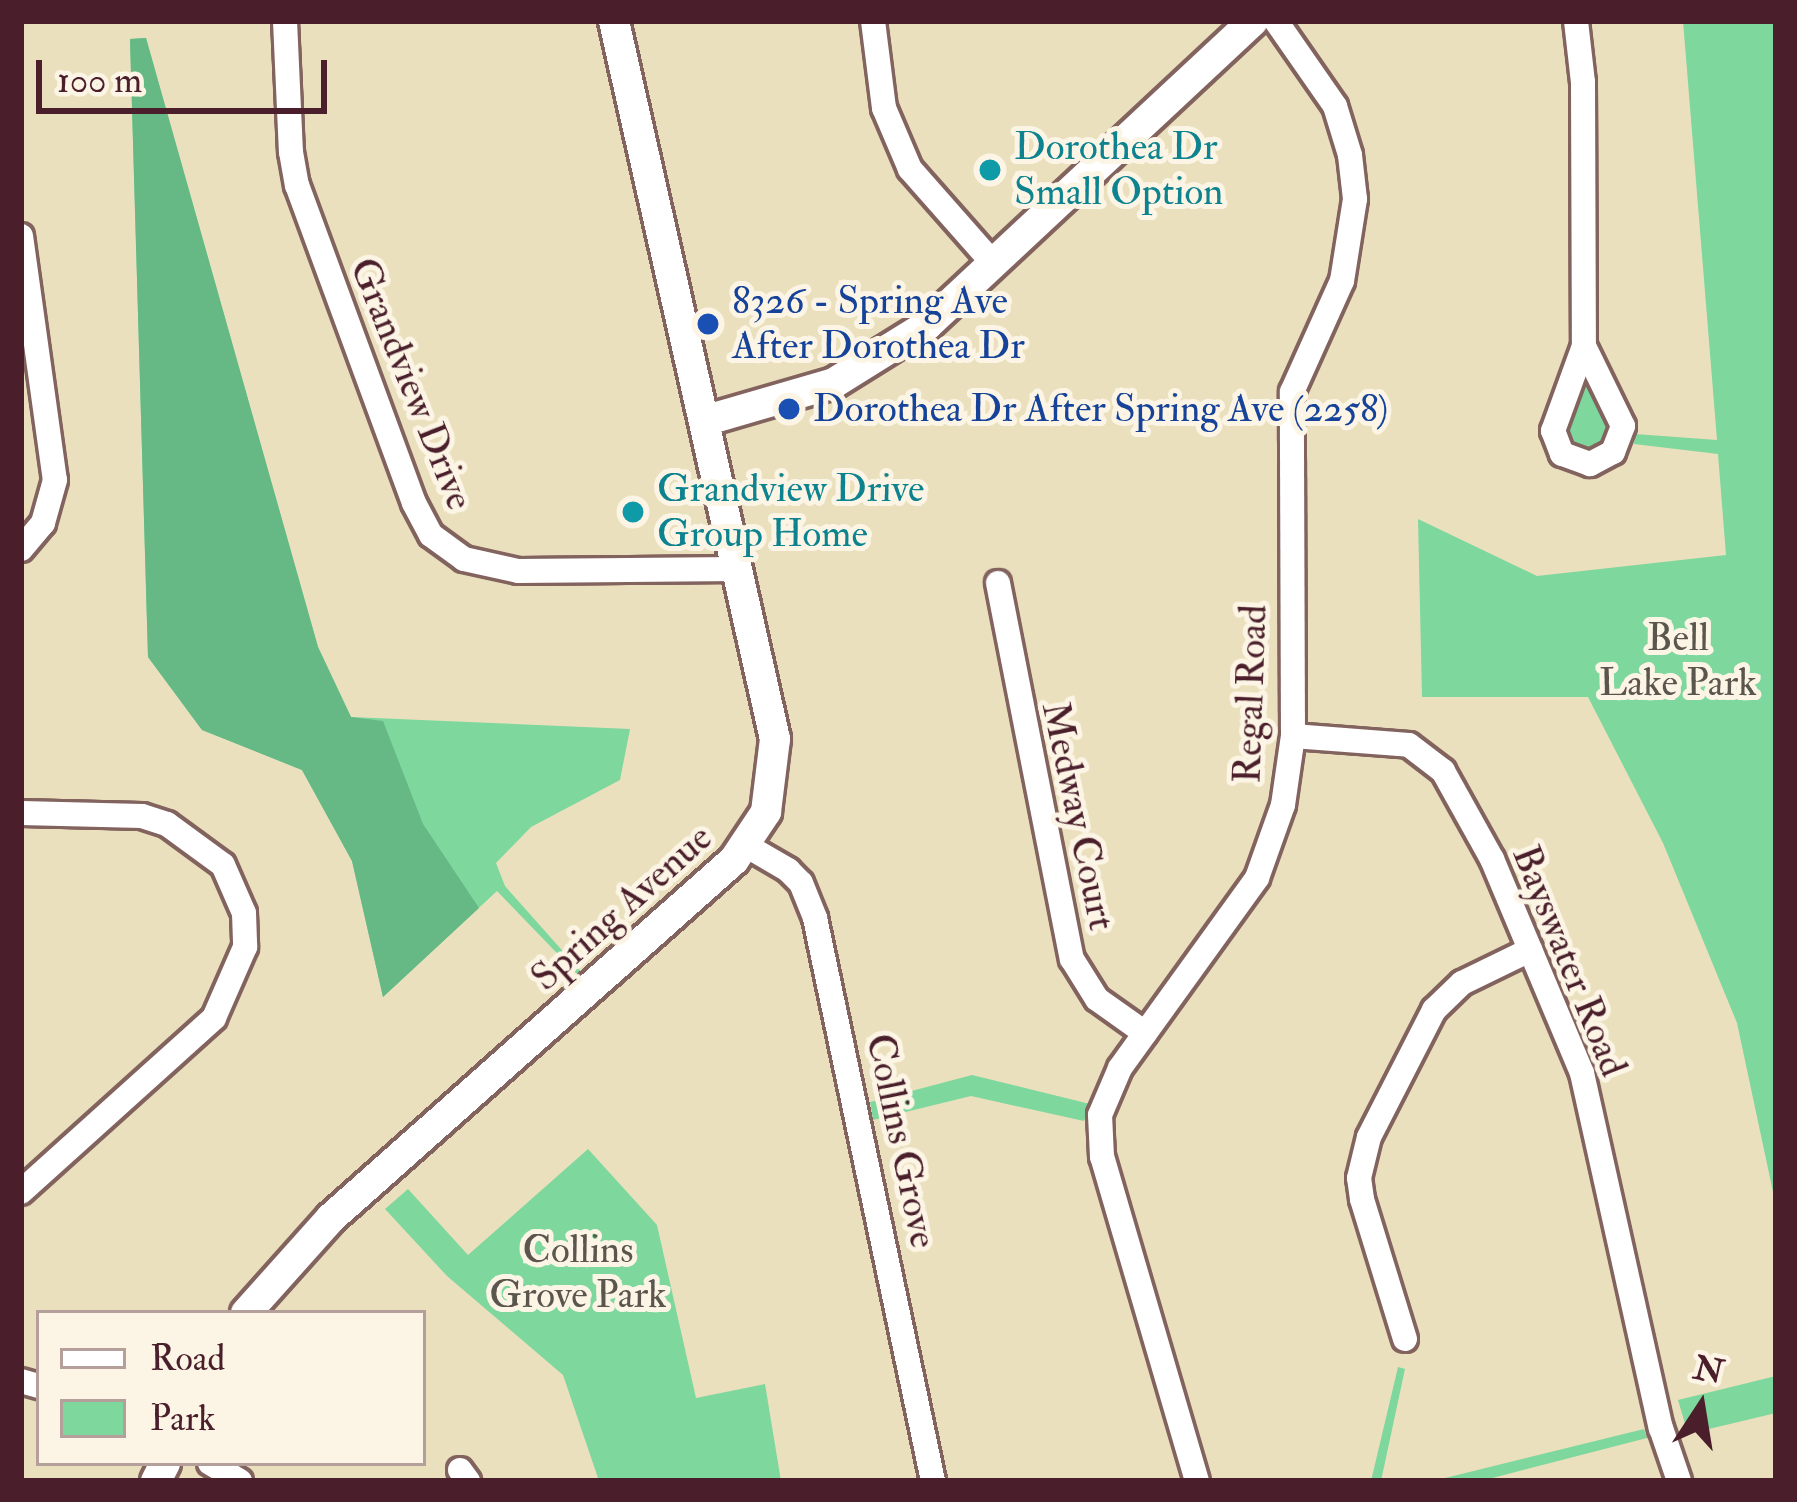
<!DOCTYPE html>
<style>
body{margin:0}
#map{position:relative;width:1797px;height:1502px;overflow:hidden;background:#ebe0be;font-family:"IM FELL Double Pica",serif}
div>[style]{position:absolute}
.green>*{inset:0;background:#7ed79d}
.forest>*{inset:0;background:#66b884}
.roads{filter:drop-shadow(3px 0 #82635e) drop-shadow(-3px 0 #82635e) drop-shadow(0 3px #82635e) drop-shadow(0 -3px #82635e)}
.minor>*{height:24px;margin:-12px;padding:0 12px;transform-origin:12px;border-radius:12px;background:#fff}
.tertiary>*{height:30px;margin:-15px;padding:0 15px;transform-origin:15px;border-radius:15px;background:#fff}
.dots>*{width:33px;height:33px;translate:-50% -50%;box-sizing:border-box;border:6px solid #fcf5e5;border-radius:50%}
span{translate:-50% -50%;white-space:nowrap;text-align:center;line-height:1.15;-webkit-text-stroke:10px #fcf5e5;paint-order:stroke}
.culture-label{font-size:39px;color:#0d838f}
.left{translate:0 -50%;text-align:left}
.transit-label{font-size:39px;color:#164399}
.street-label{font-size:39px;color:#4a1f2b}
.park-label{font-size:39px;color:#5a564d}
.frame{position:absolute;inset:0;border:24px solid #4a1f2b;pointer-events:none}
.legend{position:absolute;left:36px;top:1310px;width:390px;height:156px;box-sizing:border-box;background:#fcf5e5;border:3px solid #b59f9b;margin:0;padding:15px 21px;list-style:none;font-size:36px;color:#4a1f2b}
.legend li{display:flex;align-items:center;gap:24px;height:60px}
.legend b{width:60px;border:3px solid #b59f9b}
.north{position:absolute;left:1641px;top:1346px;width:120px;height:120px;-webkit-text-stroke:9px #fcf5e5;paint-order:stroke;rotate:12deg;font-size:33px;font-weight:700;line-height:48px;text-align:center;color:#4a1f2b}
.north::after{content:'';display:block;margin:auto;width:42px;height:54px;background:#4a1f2b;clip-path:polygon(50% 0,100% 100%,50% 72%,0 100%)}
.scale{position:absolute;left:36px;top:60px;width:291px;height:54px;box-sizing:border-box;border:6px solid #4a1f2b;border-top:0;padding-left:15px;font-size:36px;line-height:42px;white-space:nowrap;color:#4a1f2b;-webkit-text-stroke:9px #fcf5e5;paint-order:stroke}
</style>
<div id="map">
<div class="green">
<div style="clip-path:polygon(1683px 21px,1776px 21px,1776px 1206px,1737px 1023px,1663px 843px,1588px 697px,1422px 697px,1418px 519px,1537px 576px,1726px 555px,1718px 454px,1634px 444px,1635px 434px,1717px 440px)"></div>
<div style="clip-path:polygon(146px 38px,318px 647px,351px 717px,630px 729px,620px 780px,531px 827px,496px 863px,505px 886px,584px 975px,581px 978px,497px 891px,383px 997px,352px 861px,302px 770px,202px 730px,148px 657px,130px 39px)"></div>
<div style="clip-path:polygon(1588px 370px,1610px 430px,1608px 443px,1583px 454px,1568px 442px,1566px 431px)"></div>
<div style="clip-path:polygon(972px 1075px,1090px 1104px,1084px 1121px,971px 1096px,873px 1120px,870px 1102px)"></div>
<div style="clip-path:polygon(588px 1149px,657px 1225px,696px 1398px,765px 1384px,781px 1481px,599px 1481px,563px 1375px,447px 1276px,385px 1209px,408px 1189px,468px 1255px)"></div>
<div style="clip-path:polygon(1398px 1367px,1405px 1369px,1381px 1481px,1371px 1481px)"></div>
<div style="clip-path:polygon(1776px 1376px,1776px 1413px,1688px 1434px,1678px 1400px)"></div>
<div style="clip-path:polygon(1644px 1429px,1647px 1438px,1481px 1481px,1433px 1481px)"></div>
</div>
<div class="forest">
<div style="clip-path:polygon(146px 38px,318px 647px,351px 717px,383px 721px,423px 824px,479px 908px,383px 997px,352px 861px,302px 770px,202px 730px,148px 657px,130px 39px)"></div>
</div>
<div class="roads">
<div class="minor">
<div style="left:285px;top:21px;width:131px;rotate:87.4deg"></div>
<div style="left:291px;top:152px;width:34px;rotate:80deg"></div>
<div style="left:297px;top:185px;width:339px;rotate:69.8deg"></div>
<div style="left:414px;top:503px;width:36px;rotate:62deg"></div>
<div style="left:431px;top:535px;width:41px;rotate:36deg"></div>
<div style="left:464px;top:559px;width:55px;rotate:12.5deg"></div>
<div style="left:518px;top:571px;width:220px;rotate:-0.5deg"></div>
<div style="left:873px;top:21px;width:88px;rotate:82.8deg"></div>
<div style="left:884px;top:108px;width:66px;rotate:66.9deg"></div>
<div style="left:910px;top:169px;width:125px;rotate:48.6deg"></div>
<div style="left:1576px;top:21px;width:61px;rotate:83.5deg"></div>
<div style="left:1583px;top:82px;width:264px;rotate:89.8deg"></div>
<div style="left:21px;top:236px;width:246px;rotate:82.1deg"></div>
<div style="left:55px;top:480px;width:45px;rotate:105.6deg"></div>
<div style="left:43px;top:523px;width:34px;rotate:130deg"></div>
<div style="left:1584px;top:346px;width:89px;rotate:64deg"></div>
<div style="left:1623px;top:426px;width:28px;rotate:111deg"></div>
<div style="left:1613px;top:452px;width:26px;rotate:152deg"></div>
<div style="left:1590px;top:464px;width:30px;rotate:-160deg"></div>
<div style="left:1562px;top:454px;width:25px;rotate:-111deg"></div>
<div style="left:1553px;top:431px;width:90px;rotate:-70deg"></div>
<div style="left:998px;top:583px;width:383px;rotate:78.9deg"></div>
<div style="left:1072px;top:959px;width:47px;rotate:58deg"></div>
<div style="left:1097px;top:999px;width:59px;rotate:35.3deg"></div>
<div style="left:1293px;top:736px;width:116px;rotate:4.4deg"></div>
<div style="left:1409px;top:745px;width:43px;rotate:37.4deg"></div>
<div style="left:1443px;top:771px;width:101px;rotate:60.9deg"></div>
<div style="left:1492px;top:859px;width:232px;rotate:67.2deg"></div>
<div style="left:1582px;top:1073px;width:364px;rotate:77.5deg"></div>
<div style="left:1661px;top:1428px;width:56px;rotate:71.2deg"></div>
<div style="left:21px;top:813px;width:121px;rotate:1.4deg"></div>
<div style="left:142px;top:816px;width:26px;rotate:18deg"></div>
<div style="left:167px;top:824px;width:69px;rotate:36.2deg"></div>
<div style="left:223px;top:865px;width:52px;rotate:66.4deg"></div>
<div style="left:244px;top:913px;width:34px;rotate:88deg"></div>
<div style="left:245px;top:947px;width:77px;rotate:113.6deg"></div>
<div style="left:214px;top:1018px;width:260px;rotate:138deg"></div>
<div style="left:747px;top:846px;width:48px;rotate:30.3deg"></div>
<div style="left:788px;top:870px;width:18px;rotate:45deg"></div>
<div style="left:801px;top:883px;width:38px;rotate:68deg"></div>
<div style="left:815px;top:918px;width:575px;rotate:78.16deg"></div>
<div style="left:1405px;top:1339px;width:146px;rotate:-107.1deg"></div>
<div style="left:1362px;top:1199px;width:21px;rotate:-98deg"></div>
<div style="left:1359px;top:1178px;width:42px;rotate:-76.3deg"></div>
<div style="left:1369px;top:1137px;width:143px;rotate:-62.9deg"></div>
<div style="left:1434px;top:1010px;width:39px;rotate:-44deg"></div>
<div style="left:1462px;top:983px;width:76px;rotate:-25.9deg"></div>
<div style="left:21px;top:1381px;width:19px;rotate:16deg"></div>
<div style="left:210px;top:1463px;width:35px;rotate:31deg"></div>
<div style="left:460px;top:1470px;width:14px;rotate:54deg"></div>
<div style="left:1197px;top:1481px;width:338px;rotate:-106.3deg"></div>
<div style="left:1102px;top:1157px;width:42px;rotate:-92.7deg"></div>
<div style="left:1100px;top:1115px;width:51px;rotate:-66.9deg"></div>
<div style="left:1120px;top:1068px;width:234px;rotate:-54.2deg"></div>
<div style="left:1257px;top:878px;width:77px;rotate:-70.4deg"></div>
<div style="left:1283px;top:805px;width:70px;rotate:-81.8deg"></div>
<div style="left:1293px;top:736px;width:344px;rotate:-90.2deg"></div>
<div style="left:1292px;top:392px;width:122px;rotate:-65.8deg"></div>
<div style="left:1342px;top:281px;width:83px;rotate:-81deg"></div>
<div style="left:1355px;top:199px;width:44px;rotate:-96.5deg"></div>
<div style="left:1350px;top:155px;width:51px;rotate:-107deg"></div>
<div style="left:1335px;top:106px;width:103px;rotate:-124.8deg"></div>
</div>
<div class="tertiary">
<div style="left:707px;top:420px;width:132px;rotate:-16.2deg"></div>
<div style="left:834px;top:383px;width:110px;rotate:-31.9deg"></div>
<div style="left:927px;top:325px;width:446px;rotate:-43deg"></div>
<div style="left:246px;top:1313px;width:127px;rotate:-48.2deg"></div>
<div style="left:331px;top:1218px;width:539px;rotate:-41.62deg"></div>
<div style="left:734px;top:860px;width:58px;rotate:-56.3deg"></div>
<div style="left:766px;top:812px;width:74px;rotate:-83deg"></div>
<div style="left:775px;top:739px;width:736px;rotate:-102.64deg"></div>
<div style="left:156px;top:1481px;width:20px;rotate:-63deg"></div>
</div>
</div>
<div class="dots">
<div style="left:990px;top:170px;background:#0f9aa8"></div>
<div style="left:708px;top:324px;background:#1a4fb4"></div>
<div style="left:789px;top:409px;background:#1a4fb4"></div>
<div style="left:633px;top:512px;background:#0f9aa8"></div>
</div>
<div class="culture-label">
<span class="left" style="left:1014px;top:170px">Dorothea Dr<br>Small Option</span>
<span class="left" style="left:657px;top:512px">Grandview Drive<br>Group Home</span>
</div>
<div class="transit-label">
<span class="left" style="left:732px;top:324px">8326 - Spring Ave<br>After Dorothea Dr</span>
<span class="left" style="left:813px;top:409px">Dorothea Dr After Spring Ave (2258)</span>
</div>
<div class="street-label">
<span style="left:411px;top:384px;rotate:68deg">Grandview Drive</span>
<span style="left:1251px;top:694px;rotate:-88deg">Regal Road</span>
<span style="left:1078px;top:816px;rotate:78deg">Medway Court</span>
<span style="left:622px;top:908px;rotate:-42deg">Spring Avenue</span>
<span style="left:1569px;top:961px;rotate:68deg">Bayswater Road</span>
<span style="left:901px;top:1141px;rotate:78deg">Collins Grove</span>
</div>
<div class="park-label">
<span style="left:1678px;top:661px">Bell<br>Lake Park</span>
<span style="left:578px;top:1273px">Collins<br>Grove Park</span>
</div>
<div class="frame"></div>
<ul class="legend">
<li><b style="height:15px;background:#fff"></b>Road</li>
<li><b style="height:33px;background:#7ed79d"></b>Park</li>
</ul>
<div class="north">N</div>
<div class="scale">100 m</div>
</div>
